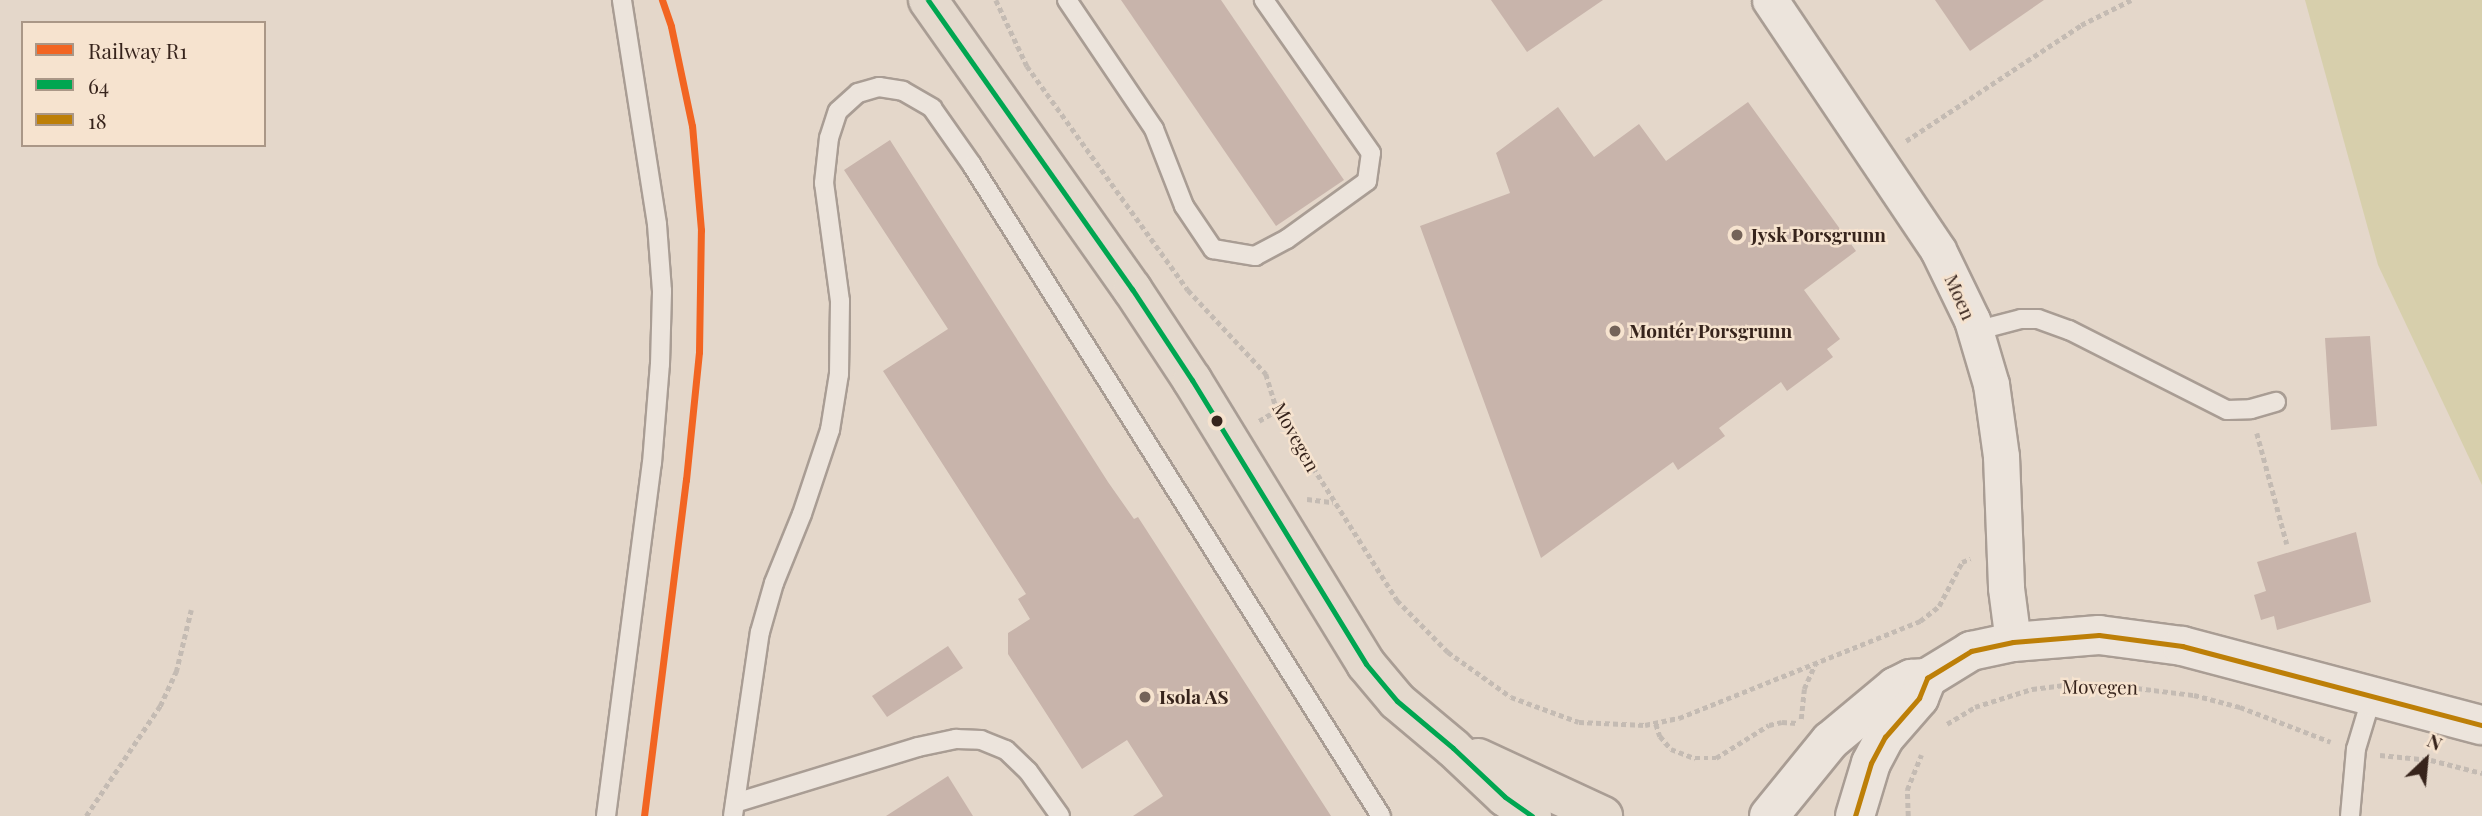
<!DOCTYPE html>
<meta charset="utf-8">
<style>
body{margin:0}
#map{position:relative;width:2482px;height:816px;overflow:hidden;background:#e4d7ca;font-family:"Playfair Display",serif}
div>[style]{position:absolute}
.green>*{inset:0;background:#d7cfac}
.building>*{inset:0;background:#c8b4ab}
.path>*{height:4.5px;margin-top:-2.25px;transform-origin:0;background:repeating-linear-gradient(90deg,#c4bbb3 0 5px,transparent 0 8.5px)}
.roads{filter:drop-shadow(2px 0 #a99d94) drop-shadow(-2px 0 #a99d94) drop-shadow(0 2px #a99d94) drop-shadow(0 -2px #a99d94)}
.service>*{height:18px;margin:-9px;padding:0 9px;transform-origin:9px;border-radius:9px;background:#ece4dc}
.minor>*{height:35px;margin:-17.5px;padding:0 17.5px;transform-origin:17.5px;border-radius:17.5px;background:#ece4dc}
.secondary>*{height:38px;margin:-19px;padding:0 19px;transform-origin:19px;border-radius:19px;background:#ece4dc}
.primary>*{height:38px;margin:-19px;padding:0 19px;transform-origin:19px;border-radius:19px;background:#e4d9cd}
.bus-1>*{height:5px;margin:-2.5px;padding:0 2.5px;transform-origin:2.5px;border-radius:2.5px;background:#00a651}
.bus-2>*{height:5px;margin:-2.5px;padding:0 2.5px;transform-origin:2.5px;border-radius:2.5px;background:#bd7f08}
.rail-1>*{height:7px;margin:-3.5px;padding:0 3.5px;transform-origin:3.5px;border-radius:3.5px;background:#f26522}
.dots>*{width:19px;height:19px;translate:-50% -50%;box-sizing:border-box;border:4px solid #f6e3cf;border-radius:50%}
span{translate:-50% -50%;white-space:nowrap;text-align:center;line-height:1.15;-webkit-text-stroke:5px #f6e3cf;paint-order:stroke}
.poi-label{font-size:19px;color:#37241c;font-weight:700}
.left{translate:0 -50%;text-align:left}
.street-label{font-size:19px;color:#37241c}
.legend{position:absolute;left:21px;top:21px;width:245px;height:126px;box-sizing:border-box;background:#f6e3cf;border:2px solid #aa9787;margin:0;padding:9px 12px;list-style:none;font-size:21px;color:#37241c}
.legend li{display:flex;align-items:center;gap:14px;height:35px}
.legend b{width:35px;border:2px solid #aa9787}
.north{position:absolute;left:2391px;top:725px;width:70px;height:70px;-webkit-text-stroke:5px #f6e3cf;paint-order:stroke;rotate:26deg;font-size:19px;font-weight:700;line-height:28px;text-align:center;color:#37241c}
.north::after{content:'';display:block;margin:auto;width:24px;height:32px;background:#37241c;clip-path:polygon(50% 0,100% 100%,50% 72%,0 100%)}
</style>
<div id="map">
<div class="green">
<div style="clip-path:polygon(2305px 0,2482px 0,2482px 485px,2378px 265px)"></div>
</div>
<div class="building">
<div style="clip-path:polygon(1121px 0,1221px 0,1344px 180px,1276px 226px)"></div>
<div style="clip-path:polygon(1491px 0,1603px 0,1527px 52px)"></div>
<div style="clip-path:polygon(1935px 0,2044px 0,1970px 51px)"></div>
<div style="clip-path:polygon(1748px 102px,1856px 251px,1804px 290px,1840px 339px,1827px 349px,1833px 357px,1787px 391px,1781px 382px,1719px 428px,1725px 436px,1678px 470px,1673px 462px,1541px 558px,1420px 226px,1510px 193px,1496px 153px,1558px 107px,1594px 157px,1639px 124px,1666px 161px)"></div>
<div style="clip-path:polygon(890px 140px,1108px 482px,1134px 519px,1138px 517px,1331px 816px,1133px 816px,1163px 796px,1127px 740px,1082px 769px,1008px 654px,1008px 633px,1030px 619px,1018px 599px,1026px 594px,883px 371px,948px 329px,844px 170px)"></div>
<div style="clip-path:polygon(2370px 336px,2377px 426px,2331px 430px,2325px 338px)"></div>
<div style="clip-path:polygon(2356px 532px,2371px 602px,2277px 630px,2274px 616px,2261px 620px,2254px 595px,2266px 591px,2257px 562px)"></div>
<div style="clip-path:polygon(948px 646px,963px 668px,887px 717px,872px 696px)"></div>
<div style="clip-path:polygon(948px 776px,973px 816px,886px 816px)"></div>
</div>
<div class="path">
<div style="left:996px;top:0;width:73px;rotate:64.8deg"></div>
<div style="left:1027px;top:66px;width:276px;rotate:54.3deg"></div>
<div style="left:1188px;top:290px;width:115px;rotate:47.1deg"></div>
<div style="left:1266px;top:374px;width:38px;rotate:73deg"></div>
<div style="left:1277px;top:410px;width:225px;rotate:57.7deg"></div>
<div style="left:1397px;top:600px;width:73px;rotate:45.6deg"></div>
<div style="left:1448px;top:652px;width:77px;rotate:35.5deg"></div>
<div style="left:1511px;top:697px;width:72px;rotate:20.2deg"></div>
<div style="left:1579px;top:722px;width:66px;rotate:2.6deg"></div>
<div style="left:1645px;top:725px;width:35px;rotate:-12deg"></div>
<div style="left:1679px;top:718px;width:260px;rotate:-21.9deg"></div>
<div style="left:1920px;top:621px;width:24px;rotate:-38deg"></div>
<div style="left:1939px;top:606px;width:50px;rotate:-62.4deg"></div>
<div style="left:1962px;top:562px;width:9px;rotate:-21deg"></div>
<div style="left:1906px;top:141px;width:210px;rotate:-33.5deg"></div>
<div style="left:2081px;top:25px;width:56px;rotate:-26.6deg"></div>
<div style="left:1259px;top:421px;width:21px;rotate:-31deg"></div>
<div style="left:2257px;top:433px;width:115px;rotate:74.9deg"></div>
<div style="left:1307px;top:499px;width:26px;rotate:7deg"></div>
<div style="left:1801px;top:719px;width:30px;rotate:-84deg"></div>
<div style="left:1804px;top:689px;width:27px;rotate:-66deg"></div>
<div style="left:1656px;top:724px;width:13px;rotate:72deg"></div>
<div style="left:1660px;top:736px;width:17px;rotate:50deg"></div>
<div style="left:1671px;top:749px;width:26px;rotate:21deg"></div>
<div style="left:1695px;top:758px;width:21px"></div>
<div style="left:1716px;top:758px;width:62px;rotate:-31.9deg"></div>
<div style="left:1769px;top:725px;width:13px;rotate:-13deg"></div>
<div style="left:1782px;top:722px;width:15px;rotate:4deg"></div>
<div style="left:1947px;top:724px;width:33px;rotate:-31deg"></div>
<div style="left:1975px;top:707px;width:60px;rotate:-17.5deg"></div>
<div style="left:2032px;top:689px;width:33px;rotate:-7deg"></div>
<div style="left:2065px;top:685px;width:47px"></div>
<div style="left:2112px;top:685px;width:83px;rotate:7deg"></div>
<div style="left:2194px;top:695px;width:48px;rotate:14.6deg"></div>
<div style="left:2240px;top:707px;width:97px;rotate:21deg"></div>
<div style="left:2380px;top:755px;width:51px;rotate:5.6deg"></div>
<div style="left:2431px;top:760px;width:53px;rotate:14.3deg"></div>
<div style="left:86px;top:816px;width:133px;rotate:-56.1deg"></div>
<div style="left:160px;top:706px;width:38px;rotate:-65deg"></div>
<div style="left:176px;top:672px;width:64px;rotate:-76.4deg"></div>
<div style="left:1908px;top:816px;width:26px;rotate:-92deg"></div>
<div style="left:1907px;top:790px;width:38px;rotate:-68deg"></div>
</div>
<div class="roads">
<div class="service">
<div style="left:1067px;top:0;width:156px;rotate:56deg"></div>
<div style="left:1154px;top:129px;width:83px;rotate:68.7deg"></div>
<div style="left:1184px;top:206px;width:52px;rotate:56deg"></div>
<div style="left:1213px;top:249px;width:43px;rotate:9.5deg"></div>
<div style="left:1255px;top:256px;width:36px;rotate:-28deg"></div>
<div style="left:1287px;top:239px;width:99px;rotate:-35.9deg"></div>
<div style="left:1367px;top:181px;width:28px;rotate:-82deg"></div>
<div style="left:1371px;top:153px;width:187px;rotate:-125deg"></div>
<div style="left:1975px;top:331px;width:48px;rotate:-14.6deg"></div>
<div style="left:2021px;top:319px;width:17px"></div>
<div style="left:2038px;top:319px;width:33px;rotate:20deg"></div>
<div style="left:2069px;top:330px;width:177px;rotate:26.9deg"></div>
<div style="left:2227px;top:410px;width:24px;rotate:-2deg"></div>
<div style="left:2251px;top:409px;width:26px;rotate:-16deg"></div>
<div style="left:735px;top:803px;width:191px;rotate:-17deg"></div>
<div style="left:918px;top:747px;width:39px;rotate:-12deg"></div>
<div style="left:956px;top:739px;width:25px;rotate:2deg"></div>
<div style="left:981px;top:740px;width:27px;rotate:22deg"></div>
<div style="left:1006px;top:750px;width:30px;rotate:44deg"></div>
<div style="left:1028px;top:771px;width:55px;rotate:54.6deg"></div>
<div style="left:606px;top:816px;width:356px;rotate:-82.6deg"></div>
<div style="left:652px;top:463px;width:99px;rotate:-85.4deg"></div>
<div style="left:660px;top:364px;width:73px;rotate:-88.4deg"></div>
<div style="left:662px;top:291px;width:67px;rotate:-94.3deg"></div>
<div style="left:657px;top:224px;width:227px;rotate:-98.9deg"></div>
<div style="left:733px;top:816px;width:186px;rotate:-81.7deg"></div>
<div style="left:760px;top:632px;width:51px;rotate:-74.1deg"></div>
<div style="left:774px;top:583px;width:74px;rotate:-67.9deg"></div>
<div style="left:802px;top:514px;width:89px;rotate:-71.6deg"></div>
<div style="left:830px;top:430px;width:57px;rotate:-80.9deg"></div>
<div style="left:839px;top:374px;width:73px;rotate:-89.2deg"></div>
<div style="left:840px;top:301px;width:119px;rotate:-97.7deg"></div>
<div style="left:824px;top:183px;width:45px;rotate:-83.7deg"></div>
<div style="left:829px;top:138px;width:28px;rotate:-72deg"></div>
<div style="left:838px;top:111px;width:27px;rotate:-42deg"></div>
<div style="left:858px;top:93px;width:22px;rotate:-16deg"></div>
<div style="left:879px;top:87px;width:24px;rotate:9deg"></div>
<div style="left:903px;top:91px;width:34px;rotate:30deg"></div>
<div style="left:932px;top:108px;width:70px;rotate:54.9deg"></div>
<div style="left:972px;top:165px;width:769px;rotate:57.86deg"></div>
<div style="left:2350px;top:816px;width:67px;rotate:-84.9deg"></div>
<div style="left:2356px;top:749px;width:55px;rotate:-73.2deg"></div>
</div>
<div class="minor">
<div style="left:1770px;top:0;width:301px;rotate:56.1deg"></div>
<div style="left:1938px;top:250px;width:78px;rotate:64.1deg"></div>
<div style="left:1972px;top:320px;width:67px;rotate:73.5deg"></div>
<div style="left:1991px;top:384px;width:73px;rotate:82.1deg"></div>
<div style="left:2001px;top:456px;width:132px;rotate:87.8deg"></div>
<div style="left:2006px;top:588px;width:54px;rotate:82.6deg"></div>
</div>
<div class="secondary">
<div style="left:1769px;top:816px;width:97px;rotate:-50.9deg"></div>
<div style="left:1830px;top:741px;width:85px;rotate:-39.7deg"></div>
<div style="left:1895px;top:687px;width:18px;rotate:-27deg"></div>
<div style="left:1911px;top:679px;width:16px;rotate:-4deg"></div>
<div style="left:1855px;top:816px;width:55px;rotate:-73.2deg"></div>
<div style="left:1871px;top:763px;width:30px;rotate:-62deg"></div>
<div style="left:1885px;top:737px;width:52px;rotate:-48.9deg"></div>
<div style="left:1919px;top:698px;width:22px;rotate:-68deg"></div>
<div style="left:1927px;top:678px;width:52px;rotate:-31.5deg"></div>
<div style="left:1971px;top:651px;width:43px;rotate:-12.1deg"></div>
<div style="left:2013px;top:642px;width:86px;rotate:-4.7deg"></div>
<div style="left:2099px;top:635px;width:84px;rotate:7.5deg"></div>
<div style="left:2182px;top:646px;width:310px;rotate:14.8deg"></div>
</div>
<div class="primary">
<div style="left:928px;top:0;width:354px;rotate:54.8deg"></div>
<div style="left:1132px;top:289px;width:109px;rotate:56.6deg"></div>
<div style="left:1192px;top:380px;width:333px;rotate:58.5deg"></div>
<div style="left:1366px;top:664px;width:48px;rotate:50deg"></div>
<div style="left:1397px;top:701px;width:73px;rotate:40deg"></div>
<div style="left:1453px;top:748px;width:71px;rotate:43.3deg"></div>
<div style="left:1505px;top:797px;width:33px;rotate:35deg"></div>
<div style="left:1478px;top:758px;width:138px;rotate:24.9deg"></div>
</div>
</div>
<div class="bus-1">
<div style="left:928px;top:0;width:354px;rotate:54.8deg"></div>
<div style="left:1132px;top:289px;width:109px;rotate:56.6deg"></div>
<div style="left:1192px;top:380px;width:333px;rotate:58.5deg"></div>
<div style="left:1366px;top:664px;width:48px;rotate:50deg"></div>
<div style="left:1397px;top:701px;width:73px;rotate:40deg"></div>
<div style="left:1453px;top:748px;width:71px;rotate:43.3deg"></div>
<div style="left:1505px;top:797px;width:33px;rotate:35deg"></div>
</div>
<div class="bus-2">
<div style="left:1855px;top:816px;width:55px;rotate:-73.2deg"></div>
<div style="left:1871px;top:763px;width:30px;rotate:-62deg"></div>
<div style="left:1885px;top:737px;width:52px;rotate:-48.9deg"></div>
<div style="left:1919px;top:698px;width:22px;rotate:-68deg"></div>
<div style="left:1927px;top:678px;width:52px;rotate:-31.5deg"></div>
<div style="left:1971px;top:651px;width:43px;rotate:-12.1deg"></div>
<div style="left:2013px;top:642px;width:86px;rotate:-4.7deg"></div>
<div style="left:2099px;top:635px;width:84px;rotate:7.5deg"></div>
<div style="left:2182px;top:646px;width:310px;rotate:14.8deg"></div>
</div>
<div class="rail-1">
<div style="left:644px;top:816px;width:339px;rotate:-82.9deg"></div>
<div style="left:686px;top:480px;width:129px;rotate:-84.2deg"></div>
<div style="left:699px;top:352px;width:122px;rotate:-89.1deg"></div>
<div style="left:701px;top:230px;width:104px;rotate:-94.9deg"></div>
<div style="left:692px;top:126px;width:102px;rotate:-101.9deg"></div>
<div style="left:671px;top:26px;width:28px;rotate:-109deg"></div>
</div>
<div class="dots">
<div style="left:1737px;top:235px;background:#746359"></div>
<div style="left:1615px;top:331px;background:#746359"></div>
<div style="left:1217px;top:421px;background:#37241c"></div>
<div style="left:1145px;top:697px;background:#746359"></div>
</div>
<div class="poi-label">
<span class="left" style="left:1751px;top:235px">Jysk Porsgrunn</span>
<span class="left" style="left:1629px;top:331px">Montér Porsgrunn</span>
<span class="left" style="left:1159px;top:697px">Isola AS</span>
</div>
<div class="street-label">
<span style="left:1960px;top:297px;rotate:66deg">Moen</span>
<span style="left:1296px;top:437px;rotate:61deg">Movegen</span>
<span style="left:2100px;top:687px;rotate:1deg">Movegen</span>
</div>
<ul class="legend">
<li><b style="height:9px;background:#f26522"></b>Railway R1</li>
<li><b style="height:9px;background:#00a651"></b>64</li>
<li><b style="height:9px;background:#bd7f08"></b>18</li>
</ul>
<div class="north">N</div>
</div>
